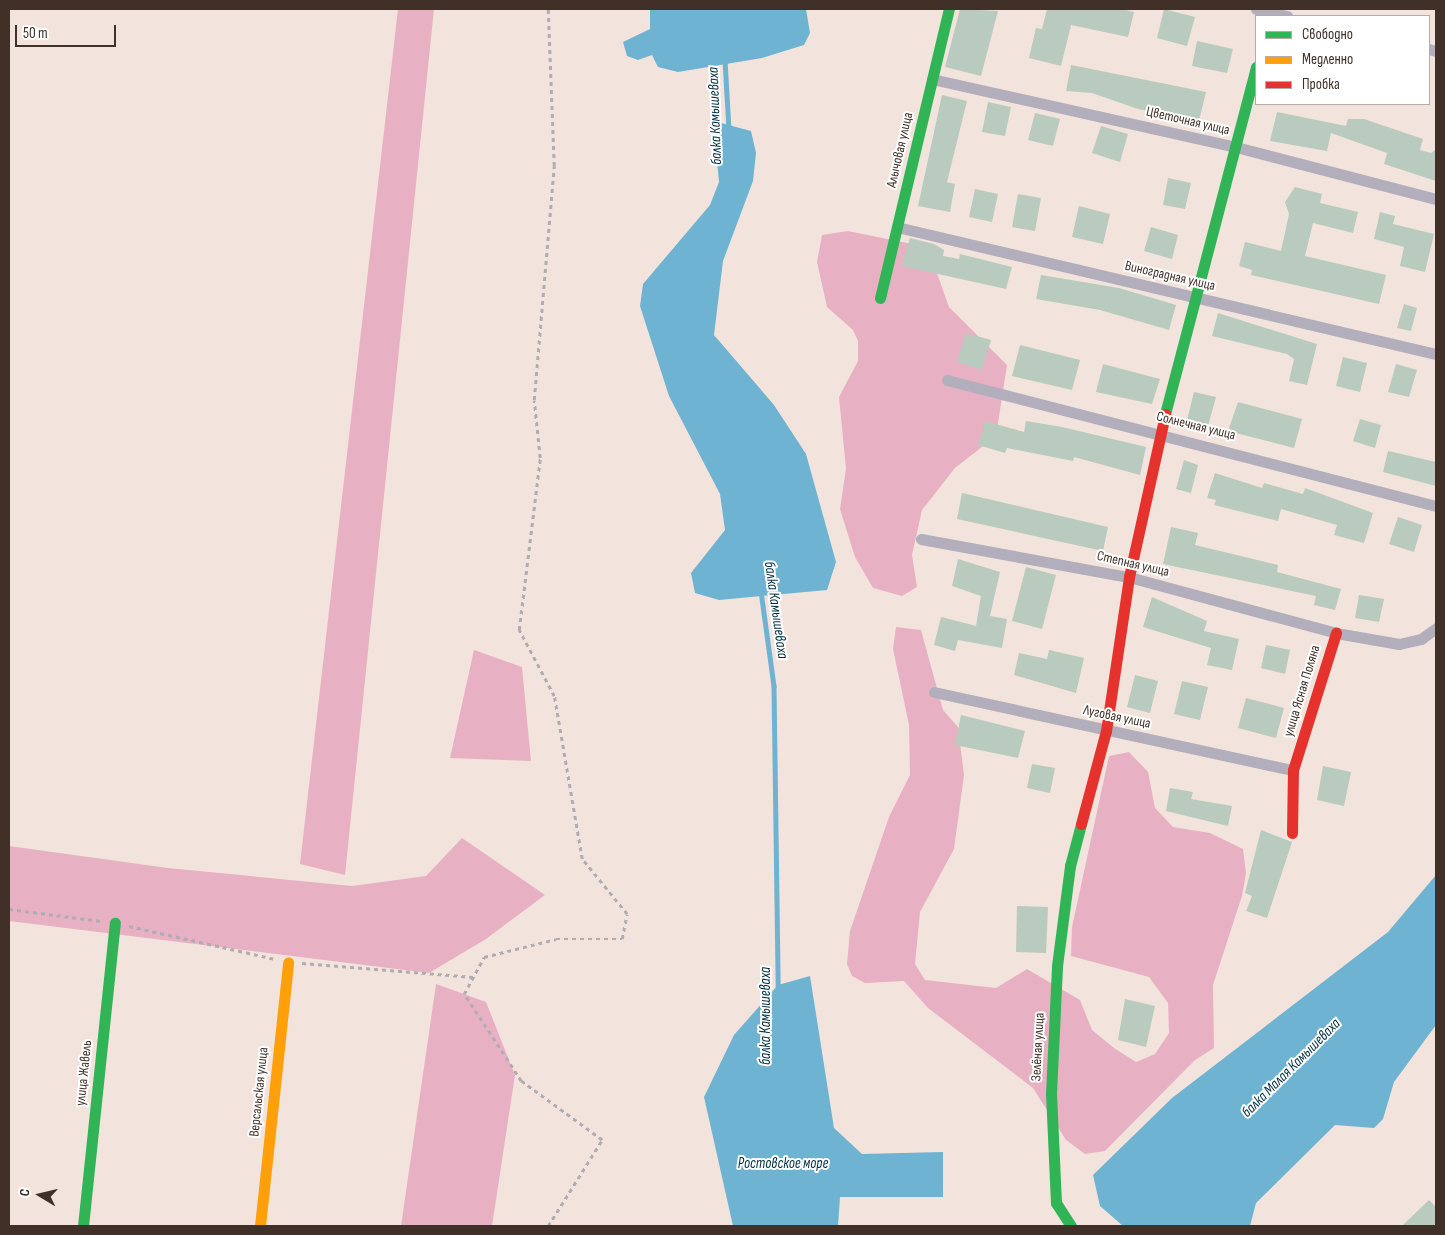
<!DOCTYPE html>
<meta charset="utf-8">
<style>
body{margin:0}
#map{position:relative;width:1445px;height:1235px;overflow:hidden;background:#f2e4dc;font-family:"Sofia Sans Condensed",sans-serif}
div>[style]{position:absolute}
.forest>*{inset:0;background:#e8b1c3}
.water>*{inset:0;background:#6fb3d2}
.stream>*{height:4.5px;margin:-2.25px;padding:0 2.25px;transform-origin:2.25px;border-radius:2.25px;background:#6fb3d2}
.building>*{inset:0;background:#b9cabf}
.path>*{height:2.5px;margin-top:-1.25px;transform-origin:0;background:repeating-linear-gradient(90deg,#b1abb2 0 4px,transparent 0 8px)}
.street>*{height:11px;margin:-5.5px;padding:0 5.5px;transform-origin:5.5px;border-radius:5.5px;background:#b2aebc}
.fast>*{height:11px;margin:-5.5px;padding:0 5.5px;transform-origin:5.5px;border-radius:5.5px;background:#30b455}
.slow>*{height:11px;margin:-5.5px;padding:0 5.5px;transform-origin:5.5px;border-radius:5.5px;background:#ff9f0a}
.jam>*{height:11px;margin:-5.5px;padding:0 5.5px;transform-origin:5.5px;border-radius:5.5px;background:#e5322d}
span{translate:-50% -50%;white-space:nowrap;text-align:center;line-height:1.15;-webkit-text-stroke:4px #fff;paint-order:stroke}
.street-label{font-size:14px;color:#403027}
.water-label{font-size:15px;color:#002e41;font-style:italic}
.frame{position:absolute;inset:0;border:10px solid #403027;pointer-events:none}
.legend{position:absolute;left:1255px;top:15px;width:175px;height:90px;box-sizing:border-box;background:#fff;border:1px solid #b3aca9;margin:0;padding:6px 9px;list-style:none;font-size:15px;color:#403027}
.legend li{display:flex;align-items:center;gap:10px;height:25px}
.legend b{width:25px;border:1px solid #b3aca9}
.north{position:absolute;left:15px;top:1170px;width:50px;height:50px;-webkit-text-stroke:4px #fff;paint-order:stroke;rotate:279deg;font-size:14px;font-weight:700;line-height:20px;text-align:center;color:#403027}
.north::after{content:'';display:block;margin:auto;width:18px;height:22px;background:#403027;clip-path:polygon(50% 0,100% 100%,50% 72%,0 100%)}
.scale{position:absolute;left:15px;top:25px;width:101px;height:22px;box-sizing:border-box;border:2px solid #403027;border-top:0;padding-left:6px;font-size:15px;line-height:18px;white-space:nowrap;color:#403027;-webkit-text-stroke:4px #fff;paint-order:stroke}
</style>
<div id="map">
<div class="forest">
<div style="clip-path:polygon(398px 9px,434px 9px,345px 875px,300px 864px)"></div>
<div style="clip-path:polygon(848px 231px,917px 245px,934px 265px,949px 307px,1007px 365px,996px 436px,955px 468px,922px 510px,912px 555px,917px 587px,902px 596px,873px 588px,855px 557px,840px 509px,846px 469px,839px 397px,858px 361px,858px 341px,853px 330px,827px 307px,817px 262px,822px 235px)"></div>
<div style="clip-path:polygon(896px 627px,921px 630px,943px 710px,958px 727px,964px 775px,954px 849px,920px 912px,915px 964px,925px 980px,996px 988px,1027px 969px,1080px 1000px,1092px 1030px,1114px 1048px,1136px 1062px,1155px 1054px,1169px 1033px,1168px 1003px,1149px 977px,1071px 956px,1072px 927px,1109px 756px,1129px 752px,1148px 772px,1155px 808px,1173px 827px,1210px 833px,1243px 849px,1246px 873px,1242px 896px,1213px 985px,1214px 1048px,1195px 1060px,1105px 1151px,1085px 1154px,1066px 1140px,1033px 1088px,928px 1008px,904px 981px,865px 983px,852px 976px,847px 964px,850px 931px,889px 817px,910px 775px,909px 725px,893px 649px)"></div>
<div style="clip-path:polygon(474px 650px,522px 667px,531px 761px,450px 758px)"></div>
<div style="clip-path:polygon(462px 838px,545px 895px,486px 939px,429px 973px,9px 921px,9px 846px,168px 868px,352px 886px,426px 876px)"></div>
<div style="clip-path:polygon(436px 984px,486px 1002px,515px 1075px,492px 1226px,401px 1226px)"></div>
</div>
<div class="water">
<div style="clip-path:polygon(650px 9px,806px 9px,810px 33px,804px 45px,762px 58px,678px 72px,658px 67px,652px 55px,638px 60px,627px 56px,623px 42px,650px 29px)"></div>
<div style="clip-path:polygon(721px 123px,751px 131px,756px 153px,753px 181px,723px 261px,714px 335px,774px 405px,806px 454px,836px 562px,827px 590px,719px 600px,695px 593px,691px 573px,725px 530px,720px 494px,669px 396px,640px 306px,643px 284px,710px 205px,719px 182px,714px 128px)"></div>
<div style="clip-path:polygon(1436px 875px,1436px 1025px,1394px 1082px,1383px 1119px,1374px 1128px,1335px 1125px,1256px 1203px,1250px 1226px,1123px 1226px,1100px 1206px,1093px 1175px,1172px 1098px,1388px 932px)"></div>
<div style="clip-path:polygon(810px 976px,834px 1128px,862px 1154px,943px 1152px,943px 1197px,840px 1197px,838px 1226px,733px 1226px,704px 1097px,734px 1035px,778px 985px)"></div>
</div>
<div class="stream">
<div style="left:725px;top:60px;width:70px;rotate:86.7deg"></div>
<div style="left:761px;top:591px;width:96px;rotate:82.2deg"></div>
<div style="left:774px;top:686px;width:304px;rotate:89.2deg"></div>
</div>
<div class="building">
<div style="clip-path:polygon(960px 9px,998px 11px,981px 76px,945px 67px)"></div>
<div style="clip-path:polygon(1047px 9px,1122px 9px,1134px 12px,1128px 37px,1071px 25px,1061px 66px,1029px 58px,1036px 28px,1042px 29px)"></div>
<div style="clip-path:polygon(1164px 9px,1195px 17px,1187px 46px,1157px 38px)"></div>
<div style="clip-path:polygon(1197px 41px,1233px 49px,1227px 73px,1192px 66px)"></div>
<div style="clip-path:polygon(1071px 65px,1206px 92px,1199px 121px,1138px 109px,1092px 93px,1066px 91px)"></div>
<div style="clip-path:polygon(942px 95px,967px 101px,947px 182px,955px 184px,950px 212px,918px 206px)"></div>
<div style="clip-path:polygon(988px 102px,1011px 107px,1005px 136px,982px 132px)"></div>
<div style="clip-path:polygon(1277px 112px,1346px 126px,1348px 119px,1364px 119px,1423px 139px,1420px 150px,1431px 153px,1436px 149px,1436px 181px,1384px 164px,1387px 153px,1331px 133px,1327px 151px,1270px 141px)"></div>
<div style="clip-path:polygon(1035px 113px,1060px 119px,1053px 146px,1028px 140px)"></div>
<div style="clip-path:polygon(1101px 126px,1128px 134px,1120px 162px,1092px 153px)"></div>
<div style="clip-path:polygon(1168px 178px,1191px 183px,1185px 209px,1163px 205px)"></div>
<div style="clip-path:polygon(1295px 187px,1322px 194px,1320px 203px,1358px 212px,1353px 233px,1313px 223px,1305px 256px,1386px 275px,1379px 304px,1251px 275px,1252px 270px,1239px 266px,1245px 242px,1281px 251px,1289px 214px,1285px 202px)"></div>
<div style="clip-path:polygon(975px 189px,998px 194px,992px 222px,969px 217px)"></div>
<div style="clip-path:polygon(1018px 194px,1041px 198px,1035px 231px,1012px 227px)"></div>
<div style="clip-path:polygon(1079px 206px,1110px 214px,1103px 244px,1072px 237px)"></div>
<div style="clip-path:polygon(1380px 212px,1395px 216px,1393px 224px,1434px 234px,1425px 272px,1400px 266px,1404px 247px,1374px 239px)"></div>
<div style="clip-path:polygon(1151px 227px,1178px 235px,1172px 259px,1144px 251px)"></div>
<div style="clip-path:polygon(910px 238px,934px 244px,944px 250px,943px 256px,959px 259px,960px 254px,1012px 267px,1006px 289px,902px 266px)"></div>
<div style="clip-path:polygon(1041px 275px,1119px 288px,1176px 305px,1169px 330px,1100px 310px,1036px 299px)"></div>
<div style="clip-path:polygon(1404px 304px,1417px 308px,1411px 331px,1397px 328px)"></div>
<div style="clip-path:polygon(1218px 313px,1317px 344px,1307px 385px,1289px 381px,1294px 359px,1287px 354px,1212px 336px)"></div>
<div style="clip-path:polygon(966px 333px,991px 340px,982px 370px,957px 362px)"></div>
<div style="clip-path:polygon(1020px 345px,1080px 360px,1072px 390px,1012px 376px)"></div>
<div style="clip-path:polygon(1343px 357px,1367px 363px,1360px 392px,1336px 386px)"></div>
<div style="clip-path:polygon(1103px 364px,1160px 379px,1152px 404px,1096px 392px)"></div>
<div style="clip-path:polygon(1396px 364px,1417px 370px,1409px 397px,1388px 392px)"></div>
<div style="clip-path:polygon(1194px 392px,1216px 397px,1208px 426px,1187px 420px)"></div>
<div style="clip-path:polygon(1238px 402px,1302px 419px,1294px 448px,1228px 431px)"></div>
<div style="clip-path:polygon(1360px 419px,1381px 425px,1375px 448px,1353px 441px)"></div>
<div style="clip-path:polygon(985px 421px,1024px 432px,1026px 421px,1062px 427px,1146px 447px,1140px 475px,1074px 457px,1073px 461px,1007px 448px,1005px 453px,978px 445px)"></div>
<div style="clip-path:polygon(1388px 451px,1436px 462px,1436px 486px,1383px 472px)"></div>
<div style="clip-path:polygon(1184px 460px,1198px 465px,1191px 493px,1176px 489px)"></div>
<div style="clip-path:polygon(1215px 473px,1262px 488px,1264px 483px,1303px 494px,1305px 488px,1373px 513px,1364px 543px,1334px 535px,1337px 525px,1281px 509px,1278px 521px,1214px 505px,1216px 500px,1207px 498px)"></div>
<div style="clip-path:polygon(962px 493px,1108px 527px,1103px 551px,957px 519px)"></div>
<div style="clip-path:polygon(1398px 517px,1422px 525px,1414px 552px,1389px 544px)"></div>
<div style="clip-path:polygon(1171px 527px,1198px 533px,1195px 545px,1278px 565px,1277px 572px,1341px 589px,1335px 610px,1314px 605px,1316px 596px,1163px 564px)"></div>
<div style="clip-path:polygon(958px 559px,1000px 572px,990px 616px,1007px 619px,1002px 648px,958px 640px,955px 651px,934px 645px,941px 617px,976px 626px,981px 596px,952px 586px)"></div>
<div style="clip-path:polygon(1026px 567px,1056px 575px,1042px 629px,1012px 621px)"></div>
<div style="clip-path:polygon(1359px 595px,1384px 599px,1379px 622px,1355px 618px)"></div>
<div style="clip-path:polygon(1152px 597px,1207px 621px,1204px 631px,1239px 639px,1232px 670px,1207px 665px,1211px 648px,1143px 627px)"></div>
<div style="clip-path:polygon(1266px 645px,1290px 650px,1285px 674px,1261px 668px)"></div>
<div style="clip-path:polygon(1049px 650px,1084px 658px,1076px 693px,1014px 675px,1019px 653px,1047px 659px)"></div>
<div style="clip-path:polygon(1135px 675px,1158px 681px,1150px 713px,1127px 707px)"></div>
<div style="clip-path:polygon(1182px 681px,1208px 687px,1200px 720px,1174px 714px)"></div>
<div style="clip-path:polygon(1246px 698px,1284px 708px,1276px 738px,1238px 728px)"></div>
<div style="clip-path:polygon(961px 715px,1025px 731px,1018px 758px,955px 745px)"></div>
<div style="clip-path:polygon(1032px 764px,1055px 768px,1050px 793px,1027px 788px)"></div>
<div style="clip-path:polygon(1323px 766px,1351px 772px,1344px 806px,1317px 800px)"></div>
<div style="clip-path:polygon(1170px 788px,1193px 792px,1191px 799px,1232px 806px,1228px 826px,1166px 811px)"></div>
<div style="clip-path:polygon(1261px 830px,1292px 842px,1267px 918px,1246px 911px,1252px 896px,1245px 893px)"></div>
<div style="clip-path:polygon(1017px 906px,1048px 907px,1046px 953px,1016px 952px)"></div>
<div style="clip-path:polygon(1125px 999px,1155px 1006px,1146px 1047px,1118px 1040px)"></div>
<div style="clip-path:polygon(1429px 1200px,1436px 1207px,1436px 1226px,1402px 1226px)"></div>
</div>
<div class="path">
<div style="left:9px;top:909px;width:93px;rotate:7.4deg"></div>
<div style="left:129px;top:926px;width:150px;rotate:12.7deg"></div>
<div style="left:302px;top:963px;width:172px;rotate:4.7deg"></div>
<div style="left:548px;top:1226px;width:102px;rotate:-57.9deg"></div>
<div style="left:602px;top:1140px;width:100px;rotate:-143.9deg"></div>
<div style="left:521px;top:1081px;width:104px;rotate:-123.2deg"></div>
<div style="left:464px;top:994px;width:42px;rotate:-61.6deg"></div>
<div style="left:484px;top:957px;width:74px;rotate:-14deg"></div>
<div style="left:556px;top:939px;width:66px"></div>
<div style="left:622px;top:939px;width:25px;rotate:-79deg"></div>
<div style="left:627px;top:914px;width:71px;rotate:-129.3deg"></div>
<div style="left:582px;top:859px;width:165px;rotate:-99.7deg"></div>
<div style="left:554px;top:696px;width:75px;rotate:-117.9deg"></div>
<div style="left:519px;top:630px;width:173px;rotate:-83deg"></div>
<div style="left:540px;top:458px;width:58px;rotate:-95.9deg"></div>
<div style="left:534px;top:400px;width:235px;rotate:-85.1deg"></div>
<div style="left:554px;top:166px;width:157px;rotate:-92.2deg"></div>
</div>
<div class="street">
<div style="left:1256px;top:9px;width:32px;rotate:13deg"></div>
<div style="left:1429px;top:49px;width:7px;rotate:16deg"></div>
<div style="left:932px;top:79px;width:312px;rotate:12.6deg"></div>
<div style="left:1236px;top:147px;width:207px;rotate:14.6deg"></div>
<div style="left:897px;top:227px;width:554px;rotate:13.26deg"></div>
<div style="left:947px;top:380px;width:505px;rotate:14.45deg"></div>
<div style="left:921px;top:539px;width:211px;rotate:10.4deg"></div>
<div style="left:1129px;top:577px;width:214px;rotate:15.1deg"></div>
<div style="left:1336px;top:633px;width:64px;rotate:9.9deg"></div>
<div style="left:1399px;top:644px;width:23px;rotate:-13deg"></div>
<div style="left:1421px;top:639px;width:19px;rotate:-36deg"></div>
<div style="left:934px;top:692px;width:367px;rotate:12.3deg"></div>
</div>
<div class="fast">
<div style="left:880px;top:298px;width:297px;rotate:-76.6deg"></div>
<div style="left:1165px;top:414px;width:359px;rotate:-75.3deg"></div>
<div style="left:83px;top:1226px;width:305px;rotate:-84deg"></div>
<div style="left:1071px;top:1226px;width:27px;rotate:-123deg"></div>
<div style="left:1056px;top:1203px;width:109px;rotate:-92.6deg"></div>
<div style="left:1051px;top:1094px;width:128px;rotate:-87.3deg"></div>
<div style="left:1057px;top:966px;width:101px;rotate:-82.6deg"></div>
<div style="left:1070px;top:866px;width:43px;rotate:-75.3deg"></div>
</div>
<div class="slow">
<div style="left:260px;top:1226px;width:265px;rotate:-83.9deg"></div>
</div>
<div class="jam">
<div style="left:1081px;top:824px;width:96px;rotate:-75deg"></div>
<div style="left:1106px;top:731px;width:156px;rotate:-81.5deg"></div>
<div style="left:1129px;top:577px;width:167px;rotate:-77.5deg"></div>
<div style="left:1292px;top:833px;width:63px;rotate:-89.1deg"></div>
<div style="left:1293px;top:770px;width:144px;rotate:-72.6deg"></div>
</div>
<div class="street-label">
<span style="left:1188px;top:121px;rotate:13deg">Цветочная улица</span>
<span style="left:900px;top:150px;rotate:-77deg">Алычовая улица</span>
<span style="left:1170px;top:276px;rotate:13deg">Виноградная улица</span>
<span style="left:1196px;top:426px;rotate:14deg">Солнечная улица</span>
<span style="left:1133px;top:564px;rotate:13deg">Степная улица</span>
<span style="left:1302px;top:691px;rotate:-73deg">улица Ясная Поляна</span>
<span style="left:1117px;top:717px;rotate:12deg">Луговая улица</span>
<span style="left:1038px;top:1047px;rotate:-87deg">Зелёная улица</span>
<span style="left:84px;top:1073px;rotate:-84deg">улица Жавель</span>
<span style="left:259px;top:1092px;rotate:-84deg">Версальская улица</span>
</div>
<div class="water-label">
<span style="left:715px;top:116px;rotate:-92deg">балка Камышеваха</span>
<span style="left:776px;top:610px;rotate:82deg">балка Камышеваха</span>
<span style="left:766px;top:1016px;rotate:-90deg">балка Камышеваха</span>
<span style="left:1291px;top:1068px;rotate:-45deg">балка Малая Камышеваха</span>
<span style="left:783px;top:1164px">Ростовское море</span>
</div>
<div class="frame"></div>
<ul class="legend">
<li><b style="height:6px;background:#30b455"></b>Свободно</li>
<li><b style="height:6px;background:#ff9f0a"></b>Медленно</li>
<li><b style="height:6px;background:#e5322d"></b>Пробка</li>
</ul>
<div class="north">С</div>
<div class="scale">50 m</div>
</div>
